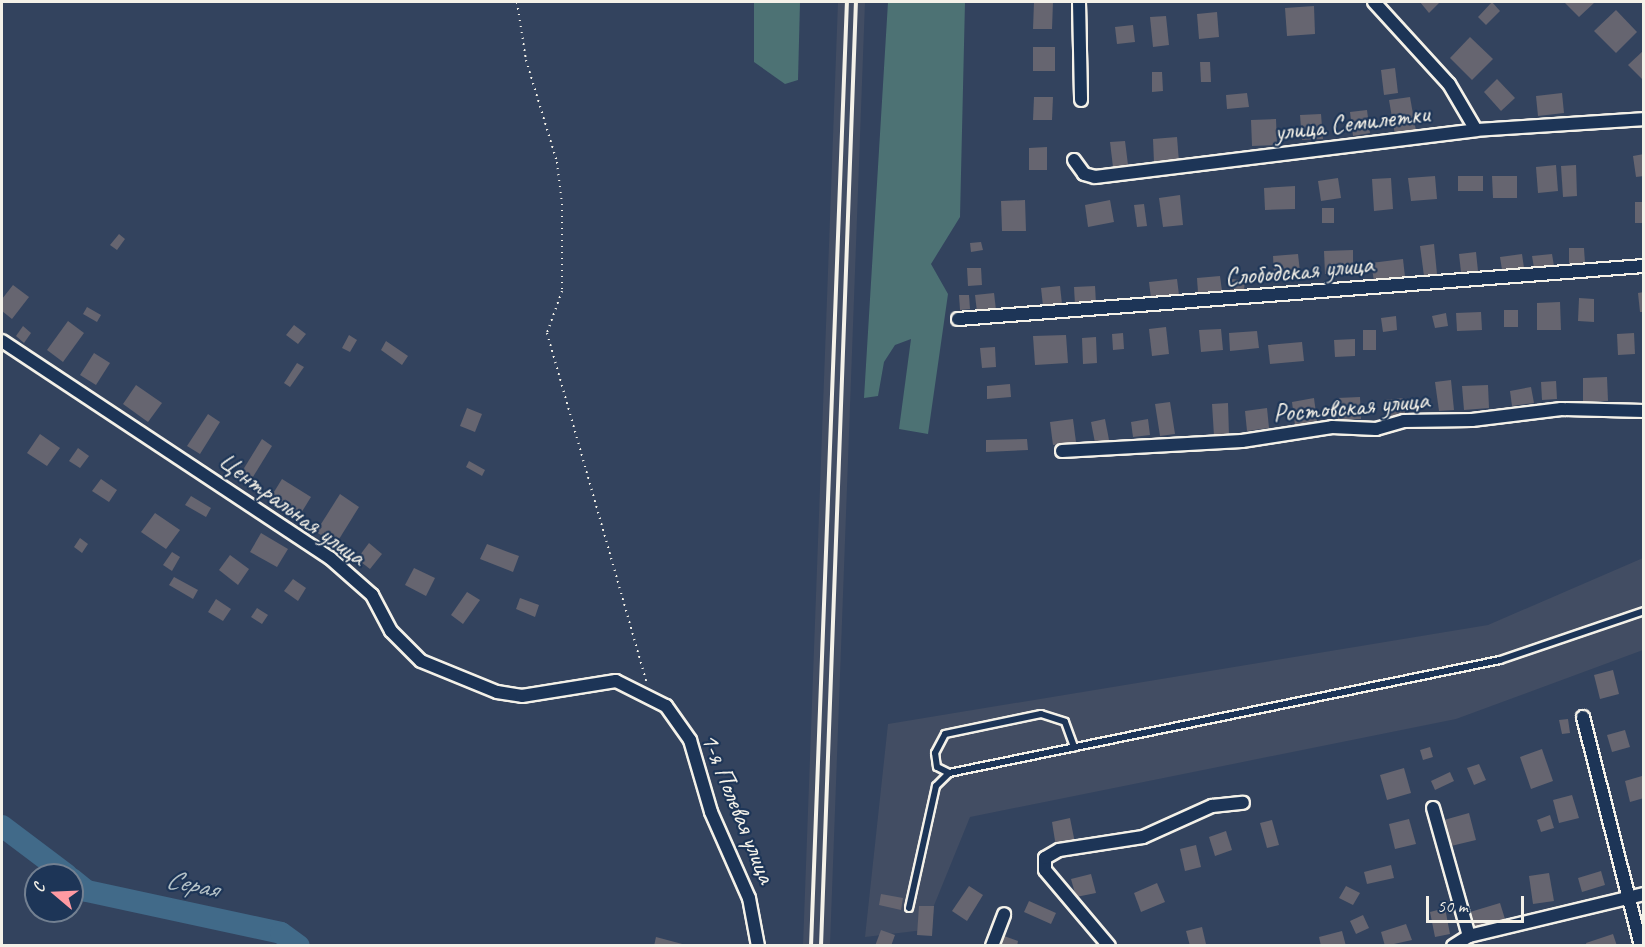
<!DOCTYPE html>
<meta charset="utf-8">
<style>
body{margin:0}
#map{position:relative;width:1645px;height:947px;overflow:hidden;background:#33435e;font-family:Caveat,sans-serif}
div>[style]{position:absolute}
.built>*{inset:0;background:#424d63}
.green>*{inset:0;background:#4d7274}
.river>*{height:22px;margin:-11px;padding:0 11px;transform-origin:11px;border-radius:11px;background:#416a89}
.building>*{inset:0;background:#666570}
.path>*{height:2px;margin-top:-1px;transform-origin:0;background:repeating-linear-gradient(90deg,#f4f1e8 0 1.5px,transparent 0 6px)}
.roads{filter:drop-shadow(2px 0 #f4f1e8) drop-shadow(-2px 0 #f4f1e8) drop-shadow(0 2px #f4f1e8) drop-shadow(0 -2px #f4f1e8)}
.service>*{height:6px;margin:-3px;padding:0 3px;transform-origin:3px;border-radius:3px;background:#1d3557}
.minor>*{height:12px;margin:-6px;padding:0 6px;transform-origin:6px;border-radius:6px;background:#1d3557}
.rail>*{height:4px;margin:-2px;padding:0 2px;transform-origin:2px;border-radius:2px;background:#f4f1e8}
span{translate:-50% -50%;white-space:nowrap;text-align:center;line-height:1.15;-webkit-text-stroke:4.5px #1d3557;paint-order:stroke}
.street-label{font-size:26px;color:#f4f1e8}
.water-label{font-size:27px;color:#b5c2c7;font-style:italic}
.frame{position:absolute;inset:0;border:3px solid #f4f1e8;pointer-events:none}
.north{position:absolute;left:24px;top:863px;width:60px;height:60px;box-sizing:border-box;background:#1d3557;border:2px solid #738091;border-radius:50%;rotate:289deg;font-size:16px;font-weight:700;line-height:24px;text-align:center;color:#f4f1e8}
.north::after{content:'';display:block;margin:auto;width:21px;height:27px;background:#ff9aa2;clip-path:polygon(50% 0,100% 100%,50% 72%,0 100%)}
.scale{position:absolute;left:1426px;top:896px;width:98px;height:27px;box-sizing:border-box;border:3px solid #f4f1e8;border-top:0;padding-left:8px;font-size:18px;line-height:21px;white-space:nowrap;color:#f4f1e8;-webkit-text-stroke:4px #1d3557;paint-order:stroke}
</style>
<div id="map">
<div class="built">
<div style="clip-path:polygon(838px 2px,865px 2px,830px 945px,803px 946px)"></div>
<div style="clip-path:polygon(1643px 558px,1643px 650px,1456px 719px,970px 817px,924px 930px,865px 937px,888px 724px,1488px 625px)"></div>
</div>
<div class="green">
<div style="clip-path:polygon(754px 2px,800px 2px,798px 80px,785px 84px,754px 62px)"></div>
<div style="clip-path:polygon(888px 2px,965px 2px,960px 217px,931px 264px,948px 294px,928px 434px,899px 429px,911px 339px,895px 345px,884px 362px,878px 396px,864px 398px)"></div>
</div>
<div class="river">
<div style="left:2px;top:826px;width:81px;rotate:37deg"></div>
<div style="left:72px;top:879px;width:19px;rotate:39deg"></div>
<div style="left:87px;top:891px;width:198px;rotate:12.2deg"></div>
<div style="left:281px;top:933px;width:22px;rotate:36deg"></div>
</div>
<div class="building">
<div style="clip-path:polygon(1034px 2px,1053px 2px,1052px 29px,1033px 29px)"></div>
<div style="clip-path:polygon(1420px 2px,1440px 2px,1429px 13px)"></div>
<div style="clip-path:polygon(1492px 2px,1500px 11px,1486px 25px,1478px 17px)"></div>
<div style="clip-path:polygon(1564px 2px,1595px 2px,1579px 17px)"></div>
<div style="clip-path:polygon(1314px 6px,1315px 34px,1287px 36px,1285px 8px)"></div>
<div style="clip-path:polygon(1616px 10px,1637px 32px,1616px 53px,1594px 31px)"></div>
<div style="clip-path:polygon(1217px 12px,1219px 37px,1199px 39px,1197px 14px)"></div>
<div style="clip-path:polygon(1166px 16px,1169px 45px,1153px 47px,1150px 17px)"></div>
<div style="clip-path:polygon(1133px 25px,1135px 42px,1117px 44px,1115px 27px)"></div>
<div style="clip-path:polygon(1470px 37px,1493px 59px,1472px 80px,1450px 58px)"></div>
<div style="clip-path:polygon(1033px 47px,1055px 47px,1055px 71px,1033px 71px)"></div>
<div style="clip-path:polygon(1644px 50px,1644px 81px,1628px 65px)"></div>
<div style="clip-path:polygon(1200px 62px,1210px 62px,1211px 82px,1201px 82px)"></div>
<div style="clip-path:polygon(1395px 68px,1398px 93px,1384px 95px,1381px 70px)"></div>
<div style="clip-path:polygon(1152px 72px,1162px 72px,1163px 91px,1152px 92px)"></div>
<div style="clip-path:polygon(1497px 79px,1515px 98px,1501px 111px,1484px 92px)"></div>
<div style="clip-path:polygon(1247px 93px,1249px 107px,1227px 109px,1226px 95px)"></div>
<div style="clip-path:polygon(1562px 93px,1564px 113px,1538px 116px,1536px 96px)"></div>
<div style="clip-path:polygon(1034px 97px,1053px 97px,1052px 120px,1033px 120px)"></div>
<div style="clip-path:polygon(1410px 97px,1416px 131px,1395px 135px,1389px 100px)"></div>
<div style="clip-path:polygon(1367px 110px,1370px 133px,1353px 136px,1350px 112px)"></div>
<div style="clip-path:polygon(1321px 114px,1323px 139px,1302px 140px,1300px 115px)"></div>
<div style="clip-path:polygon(1276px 119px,1277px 145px,1252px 146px,1251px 120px)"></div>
<div style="clip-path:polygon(1177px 137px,1179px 162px,1154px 163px,1153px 139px)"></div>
<div style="clip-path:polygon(1125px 141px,1128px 165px,1113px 167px,1110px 142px)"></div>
<div style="clip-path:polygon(1047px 147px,1047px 170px,1029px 170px,1029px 148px)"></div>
<div style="clip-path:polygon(1644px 154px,1644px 176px,1636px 177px,1633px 156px)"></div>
<div style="clip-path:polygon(1556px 165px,1558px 191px,1538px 193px,1536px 167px)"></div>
<div style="clip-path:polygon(1576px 165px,1577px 196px,1563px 197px,1561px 166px)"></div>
<div style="clip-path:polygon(1435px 176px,1437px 199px,1411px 201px,1408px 178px)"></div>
<div style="clip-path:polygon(1458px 176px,1483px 176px,1483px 191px,1458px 191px)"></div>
<div style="clip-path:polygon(1492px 176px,1517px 176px,1517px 198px,1493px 198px)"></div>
<div style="clip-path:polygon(1338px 178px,1341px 198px,1321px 201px,1318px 181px)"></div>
<div style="clip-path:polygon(1391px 178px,1393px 209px,1374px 211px,1372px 179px)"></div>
<div style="clip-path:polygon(1295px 186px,1295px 209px,1265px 210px,1264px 188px)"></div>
<div style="clip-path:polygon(1180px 195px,1183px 225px,1163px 227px,1159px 198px)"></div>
<div style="clip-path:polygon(1025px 200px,1026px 231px,1002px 231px,1001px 201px)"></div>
<div style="clip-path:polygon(1110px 200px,1114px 222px,1088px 227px,1085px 205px)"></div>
<div style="clip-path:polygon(1635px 202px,1644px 202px,1644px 223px,1635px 223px)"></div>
<div style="clip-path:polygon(1144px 204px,1147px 226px,1137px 227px,1134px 205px)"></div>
<div style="clip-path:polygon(1322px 208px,1334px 208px,1334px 223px,1322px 223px)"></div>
<div style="clip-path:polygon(119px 234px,125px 239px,117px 250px,110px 245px)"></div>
<div style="clip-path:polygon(981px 242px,983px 250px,971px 252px,970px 243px)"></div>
<div style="clip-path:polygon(1434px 244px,1437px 274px,1424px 276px,1420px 246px)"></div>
<div style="clip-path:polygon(1569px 248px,1584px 248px,1585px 263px,1569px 264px)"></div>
<div style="clip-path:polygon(1353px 250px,1353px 273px,1325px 274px,1324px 251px)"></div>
<div style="clip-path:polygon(1476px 252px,1478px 271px,1461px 272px,1459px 254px)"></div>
<div style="clip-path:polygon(1298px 254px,1300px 272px,1274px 274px,1273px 256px)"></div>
<div style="clip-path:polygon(1522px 254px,1524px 268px,1502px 270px,1500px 257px)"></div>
<div style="clip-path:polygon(1552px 254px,1554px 266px,1534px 268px,1532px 256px)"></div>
<div style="clip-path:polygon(1403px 259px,1405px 277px,1374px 281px,1371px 263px)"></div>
<div style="clip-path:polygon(967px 268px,981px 268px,982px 285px,968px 286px)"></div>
<div style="clip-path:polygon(1220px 276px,1222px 291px,1198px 293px,1197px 278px)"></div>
<div style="clip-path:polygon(1177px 279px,1179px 295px,1151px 298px,1149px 282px)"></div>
<div style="clip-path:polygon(1231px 279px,1245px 280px,1244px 291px,1230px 291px)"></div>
<div style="clip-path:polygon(13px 285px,29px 297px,12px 319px,2px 311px,2px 299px)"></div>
<div style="clip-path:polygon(1060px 286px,1062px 304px,1043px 306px,1041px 288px)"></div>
<div style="clip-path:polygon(1095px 286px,1096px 303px,1075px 305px,1074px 287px)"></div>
<div style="clip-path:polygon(1644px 292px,1644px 312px,1640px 312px,1638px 293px)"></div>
<div style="clip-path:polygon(994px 293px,996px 310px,977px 312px,975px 295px)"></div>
<div style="clip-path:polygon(959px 295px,969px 295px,970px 309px,960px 310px)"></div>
<div style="clip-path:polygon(1579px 298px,1594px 299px,1594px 322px,1578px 321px)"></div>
<div style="clip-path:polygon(1560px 302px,1561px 330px,1537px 330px,1537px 303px)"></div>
<div style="clip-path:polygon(87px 307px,101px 315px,97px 322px,83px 314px)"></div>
<div style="clip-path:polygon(1504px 310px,1518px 310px,1518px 327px,1504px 327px)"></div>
<div style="clip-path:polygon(1481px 312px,1482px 330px,1457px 331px,1456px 313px)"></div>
<div style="clip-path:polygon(1446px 313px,1448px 326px,1435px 328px,1432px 316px)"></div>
<div style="clip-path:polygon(1396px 316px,1397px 330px,1383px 332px,1381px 318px)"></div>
<div style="clip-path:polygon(68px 321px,84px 333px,63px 362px,47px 350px)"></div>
<div style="clip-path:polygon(294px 325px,306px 334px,298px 344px,286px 335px)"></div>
<div style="clip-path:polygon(23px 326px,31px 333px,24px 343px,16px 336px)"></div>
<div style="clip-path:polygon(1166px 327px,1169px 354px,1152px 356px,1149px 329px)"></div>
<div style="clip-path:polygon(1221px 329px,1223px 350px,1201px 352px,1199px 330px)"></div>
<div style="clip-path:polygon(1363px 330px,1376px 330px,1376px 350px,1363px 350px)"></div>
<div style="clip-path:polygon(1257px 331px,1259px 348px,1230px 351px,1229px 333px)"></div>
<div style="clip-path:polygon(1123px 333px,1124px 349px,1113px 350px,1112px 334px)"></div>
<div style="clip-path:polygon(1634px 333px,1635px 354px,1618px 355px,1617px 334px)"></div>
<div style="clip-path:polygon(349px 335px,357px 340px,350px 352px,342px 348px)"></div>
<div style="clip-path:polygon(1066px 335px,1068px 363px,1035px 365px,1033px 336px)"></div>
<div style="clip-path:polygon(1096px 337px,1097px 363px,1083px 364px,1082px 338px)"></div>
<div style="clip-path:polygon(1355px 339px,1355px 356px,1335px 357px,1334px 340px)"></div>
<div style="clip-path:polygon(386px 341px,408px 356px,402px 365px,381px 350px)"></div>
<div style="clip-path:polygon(1302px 342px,1304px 361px,1270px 364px,1268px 345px)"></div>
<div style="clip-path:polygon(995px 347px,996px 367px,982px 368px,980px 348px)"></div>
<div style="clip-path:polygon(94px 353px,110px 363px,96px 385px,80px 375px)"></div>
<div style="clip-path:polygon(297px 363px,304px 367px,290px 387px,284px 383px)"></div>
<div style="clip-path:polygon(1607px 377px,1608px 401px,1583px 402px,1583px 378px)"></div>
<div style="clip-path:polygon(1451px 380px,1454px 410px,1439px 411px,1435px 382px)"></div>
<div style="clip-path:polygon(1556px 381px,1557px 399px,1542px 400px,1541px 382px)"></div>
<div style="clip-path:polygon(1010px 384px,1011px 397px,987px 399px,987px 386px)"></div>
<div style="clip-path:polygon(136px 385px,162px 403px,148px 422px,123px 404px)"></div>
<div style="clip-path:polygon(1488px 385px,1489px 408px,1464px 410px,1462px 386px)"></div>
<div style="clip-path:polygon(1531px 387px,1534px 403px,1512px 406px,1510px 391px)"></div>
<div style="clip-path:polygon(1360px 397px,1361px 419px,1338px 420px,1337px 398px)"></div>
<div style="clip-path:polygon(1314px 398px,1317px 421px,1295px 425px,1292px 402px)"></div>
<div style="clip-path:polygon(1403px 398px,1405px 414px,1386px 417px,1384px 400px)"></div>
<div style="clip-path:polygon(1170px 402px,1175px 434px,1160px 436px,1155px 404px)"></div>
<div style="clip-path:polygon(1228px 403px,1229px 436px,1214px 436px,1212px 404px)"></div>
<div style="clip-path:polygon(467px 408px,482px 414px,475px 432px,460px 426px)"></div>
<div style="clip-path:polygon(1267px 408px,1269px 428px,1247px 431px,1245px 411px)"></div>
<div style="clip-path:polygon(208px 414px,220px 422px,200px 454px,187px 446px)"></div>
<div style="clip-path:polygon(1073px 419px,1076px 442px,1053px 445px,1050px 422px)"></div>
<div style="clip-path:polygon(1105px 419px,1109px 440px,1095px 443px,1091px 422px)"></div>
<div style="clip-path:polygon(1148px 419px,1150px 435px,1133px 437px,1131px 422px)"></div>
<div style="clip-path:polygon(40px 434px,60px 448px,47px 466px,27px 453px)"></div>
<div style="clip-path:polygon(262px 439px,272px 446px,248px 485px,238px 478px)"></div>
<div style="clip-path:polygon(1027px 439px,1028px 450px,986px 452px,986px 440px)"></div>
<div style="clip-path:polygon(78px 448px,89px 456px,80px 468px,69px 461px)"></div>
<div style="clip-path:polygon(469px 461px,485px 470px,482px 476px,466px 467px)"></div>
<div style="clip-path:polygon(101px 479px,117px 490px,109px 502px,92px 491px)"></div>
<div style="clip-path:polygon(282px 479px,311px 497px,298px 518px,269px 500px)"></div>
<div style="clip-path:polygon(340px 494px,359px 507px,336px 544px,316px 532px)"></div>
<div style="clip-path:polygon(191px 496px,211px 508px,206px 517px,185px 505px)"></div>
<div style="clip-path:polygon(155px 513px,180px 530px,166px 549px,141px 532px)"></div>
<div style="clip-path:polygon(261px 533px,288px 549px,277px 567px,250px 552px)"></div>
<div style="clip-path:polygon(80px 538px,88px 544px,82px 553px,74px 547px)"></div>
<div style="clip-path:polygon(369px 543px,382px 554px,370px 569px,357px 559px)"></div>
<div style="clip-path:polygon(487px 544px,519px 556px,513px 572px,480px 559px)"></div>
<div style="clip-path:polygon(172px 552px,180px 557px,172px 571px,163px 565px)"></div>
<div style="clip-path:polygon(230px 555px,249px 569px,238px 585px,219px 570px)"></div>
<div style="clip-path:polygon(414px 568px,435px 578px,426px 596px,405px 585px)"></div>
<div style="clip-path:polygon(174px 577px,198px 590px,193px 599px,169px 585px)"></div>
<div style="clip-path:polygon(293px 579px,306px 588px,298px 601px,284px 591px)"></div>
<div style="clip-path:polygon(467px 592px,480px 600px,463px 624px,451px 615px)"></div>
<div style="clip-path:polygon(520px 598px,539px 605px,535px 617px,516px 609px)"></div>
<div style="clip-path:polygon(216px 599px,231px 609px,223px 621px,208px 612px)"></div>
<div style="clip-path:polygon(257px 608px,268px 615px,262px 624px,251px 617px)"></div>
<div style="clip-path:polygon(1613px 670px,1619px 694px,1600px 699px,1594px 675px)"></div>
<div style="clip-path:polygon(1568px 719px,1570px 733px,1562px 734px,1559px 720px)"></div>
<div style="clip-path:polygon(1625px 730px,1630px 747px,1612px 752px,1607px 735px)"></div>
<div style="clip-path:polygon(1430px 747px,1433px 757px,1423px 760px,1420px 750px)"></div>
<div style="clip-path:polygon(1542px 749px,1553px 781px,1531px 789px,1520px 757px)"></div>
<div style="clip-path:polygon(1479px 764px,1486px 780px,1474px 785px,1467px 768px)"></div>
<div style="clip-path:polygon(1404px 768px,1411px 793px,1387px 800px,1380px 775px)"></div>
<div style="clip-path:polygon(1450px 772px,1454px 781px,1435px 790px,1431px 781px)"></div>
<div style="clip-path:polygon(1642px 776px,1644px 798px,1630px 802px,1625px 781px)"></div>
<div style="clip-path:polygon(1572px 795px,1579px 818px,1559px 823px,1553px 800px)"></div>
<div style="clip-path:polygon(1469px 813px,1476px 840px,1451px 846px,1444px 820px)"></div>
<div style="clip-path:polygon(1550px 815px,1554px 828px,1541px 832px,1537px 820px)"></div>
<div style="clip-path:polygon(1070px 818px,1075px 843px,1056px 847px,1052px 822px)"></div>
<div style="clip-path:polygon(1409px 819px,1416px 844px,1395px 849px,1389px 824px)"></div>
<div style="clip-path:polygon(1272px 820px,1279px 845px,1267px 848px,1260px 823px)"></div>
<div style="clip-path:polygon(1226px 831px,1232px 850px,1215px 856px,1209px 837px)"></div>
<div style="clip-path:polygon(1196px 845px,1201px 867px,1185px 871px,1180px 849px)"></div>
<div style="clip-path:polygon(1391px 865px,1394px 878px,1367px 884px,1364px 872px)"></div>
<div style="clip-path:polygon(1601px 871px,1605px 885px,1582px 892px,1578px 878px)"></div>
<div style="clip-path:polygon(1549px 873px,1554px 901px,1533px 904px,1529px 876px)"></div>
<div style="clip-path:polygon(1091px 874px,1096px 893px,1076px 897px,1071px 879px)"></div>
<div style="clip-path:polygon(1157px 883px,1165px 902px,1141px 912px,1134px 893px)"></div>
<div style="clip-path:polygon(969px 886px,983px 895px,967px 921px,952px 911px)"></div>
<div style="clip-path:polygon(1346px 886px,1360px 893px,1353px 905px,1339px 898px)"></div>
<div style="clip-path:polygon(881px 894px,903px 898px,901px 910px,879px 905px)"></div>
<div style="clip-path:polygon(1029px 901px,1056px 913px,1051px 924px,1024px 912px)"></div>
<div style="clip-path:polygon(1500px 903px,1505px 919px,1474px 927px,1470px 912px)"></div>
<div style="clip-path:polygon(919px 906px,934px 906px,932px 936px,917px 935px)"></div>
<div style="clip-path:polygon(1445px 908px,1450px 934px,1435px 937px,1430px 912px)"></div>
<div style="clip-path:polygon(1363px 915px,1369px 928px,1356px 934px,1350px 921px)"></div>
<div style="clip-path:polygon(1406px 924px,1412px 940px,1385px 946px,1381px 932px)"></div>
<div style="clip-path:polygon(1202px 927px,1206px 944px,1190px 946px,1186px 931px)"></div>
<div style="clip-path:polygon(881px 930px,895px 935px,891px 946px,875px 946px)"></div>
<div style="clip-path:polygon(1342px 931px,1346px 946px,1321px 946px,1319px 937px)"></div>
<div style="clip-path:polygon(1613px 934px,1617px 946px,1587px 946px,1586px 943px)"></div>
<div style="clip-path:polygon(1004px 936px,1018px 941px,1017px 946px,1001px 945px)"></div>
<div style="clip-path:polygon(656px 937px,686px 945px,686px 946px,654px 946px)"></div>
</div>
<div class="path">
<div style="left:517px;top:2px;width:59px;rotate:81.2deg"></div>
<div style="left:526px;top:60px;width:107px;rotate:73.1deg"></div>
<div style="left:557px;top:162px;width:42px;rotate:83.2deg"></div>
<div style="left:562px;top:204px;width:87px;rotate:90deg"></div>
<div style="left:562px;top:291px;width:45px;rotate:109.7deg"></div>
<div style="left:547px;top:333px;width:364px;rotate:74.1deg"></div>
</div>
<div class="roads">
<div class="service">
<div style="left:949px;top:773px;width:13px;rotate:-153deg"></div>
<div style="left:937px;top:767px;width:14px;rotate:-98deg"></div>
<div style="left:935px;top:753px;width:21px;rotate:-62deg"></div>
<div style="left:945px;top:734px;width:98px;rotate:-11.8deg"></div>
<div style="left:1041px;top:714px;width:25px;rotate:18deg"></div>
<div style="left:1065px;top:722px;width:27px;rotate:70deg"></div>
<div style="left:909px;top:908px;width:125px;rotate:-77.5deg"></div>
<div style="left:936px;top:786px;width:18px;rotate:-45deg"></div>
<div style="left:949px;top:773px;width:562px;rotate:-11.59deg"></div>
<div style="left:1500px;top:660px;width:152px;rotate:-18.8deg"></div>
</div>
<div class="minor">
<div style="left:1079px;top:2px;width:98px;rotate:88.8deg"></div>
<div style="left:1374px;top:2px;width:111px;rotate:47.6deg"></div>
<div style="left:1449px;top:84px;width:53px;rotate:59.6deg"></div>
<div style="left:1074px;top:160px;width:17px;rotate:54deg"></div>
<div style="left:1084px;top:174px;width:11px;rotate:15deg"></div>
<div style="left:1095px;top:177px;width:384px;rotate:-7deg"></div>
<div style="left:1476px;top:130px;width:168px;rotate:-3.7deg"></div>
<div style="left:958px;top:319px;width:688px;rotate:-4.42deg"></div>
<div style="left:2px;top:341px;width:393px;rotate:33.5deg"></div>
<div style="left:330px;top:558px;width:56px;rotate:41.4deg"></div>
<div style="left:372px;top:595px;width:41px;rotate:62.2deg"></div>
<div style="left:391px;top:631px;width:42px;rotate:45deg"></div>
<div style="left:421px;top:661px;width:82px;rotate:22.2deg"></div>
<div style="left:497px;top:692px;width:25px;rotate:9deg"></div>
<div style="left:522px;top:696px;width:95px;rotate:-9.1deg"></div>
<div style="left:616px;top:681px;width:56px;rotate:26.6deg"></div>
<div style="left:666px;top:706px;width:42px;rotate:54.8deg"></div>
<div style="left:690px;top:740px;width:75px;rotate:73.7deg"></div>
<div style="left:711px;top:812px;width:94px;rotate:66.2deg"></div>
<div style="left:749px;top:898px;width:49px;rotate:79.4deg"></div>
<div style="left:1062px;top:451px;width:180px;rotate:-3.2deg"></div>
<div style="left:1242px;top:441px;width:91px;rotate:-8.8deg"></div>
<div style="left:1332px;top:427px;width:44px;rotate:2.6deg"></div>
<div style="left:1376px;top:429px;width:29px;rotate:-16deg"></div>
<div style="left:1404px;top:421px;width:68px;rotate:-0.8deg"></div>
<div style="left:1472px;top:420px;width:90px;rotate:-7deg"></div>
<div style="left:1561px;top:409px;width:83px;rotate:1.4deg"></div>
<div style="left:1583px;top:717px;width:236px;rotate:75.8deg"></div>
<div style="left:1433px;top:808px;width:133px;rotate:74.3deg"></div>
<div style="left:992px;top:946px;width:34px;rotate:-69deg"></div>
<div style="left:1109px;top:946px;width:99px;rotate:-130.1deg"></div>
<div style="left:1045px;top:870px;width:12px;rotate:-90deg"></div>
<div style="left:1045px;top:858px;width:16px;rotate:-30deg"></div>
<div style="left:1059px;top:850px;width:85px;rotate:-8.8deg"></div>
<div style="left:1143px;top:837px;width:76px;rotate:-24.2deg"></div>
<div style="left:1212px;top:806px;width:31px;rotate:-6deg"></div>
<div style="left:1453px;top:946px;width:19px;rotate:-32deg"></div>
<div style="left:1469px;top:936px;width:180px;rotate:-13.5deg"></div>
</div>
</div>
<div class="rail">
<div style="left:811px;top:946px;width:945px;rotate:-87.82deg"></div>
<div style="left:821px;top:946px;width:945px;rotate:-87.88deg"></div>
</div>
<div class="street-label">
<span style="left:1352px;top:123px;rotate:-7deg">улица Семилетки</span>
<span style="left:1299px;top:271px;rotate:-5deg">Слободская улица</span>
<span style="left:1351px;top:407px;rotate:-5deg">Ростовская улица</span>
<span style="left:292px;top:509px;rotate:36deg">Центральная улица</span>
<span style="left:738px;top:808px;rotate:68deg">1-я Полевая улица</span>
</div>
<div class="water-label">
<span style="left:192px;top:884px;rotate:12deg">Серая</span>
</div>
<div class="frame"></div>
<div class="north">С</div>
<div class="scale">50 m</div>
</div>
